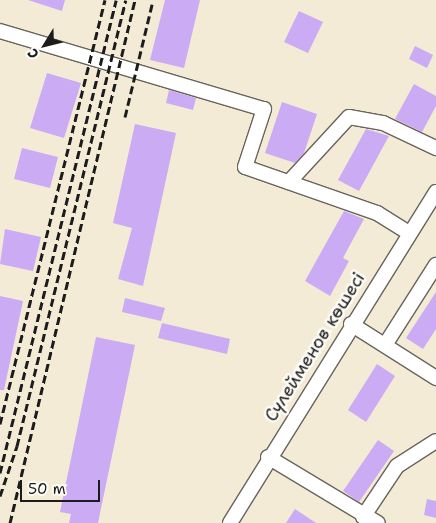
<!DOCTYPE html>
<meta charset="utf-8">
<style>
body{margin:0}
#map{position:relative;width:436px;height:523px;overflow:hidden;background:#f3ebd6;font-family:"Shantell Sans",sans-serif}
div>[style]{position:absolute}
.building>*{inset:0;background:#cbabf4}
.roads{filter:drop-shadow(1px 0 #67645d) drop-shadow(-1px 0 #67645d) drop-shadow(0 1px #67645d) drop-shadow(0 -1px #67645d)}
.minor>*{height:14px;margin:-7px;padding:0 7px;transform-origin:7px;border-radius:7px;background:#fff}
.rail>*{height:3px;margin-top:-1.5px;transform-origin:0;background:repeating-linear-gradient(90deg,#1c1c1c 0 8px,transparent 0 12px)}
span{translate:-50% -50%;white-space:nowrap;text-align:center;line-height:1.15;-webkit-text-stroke:5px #fdfcf7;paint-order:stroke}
.street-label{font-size:18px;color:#1c1c1c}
.north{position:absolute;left:20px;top:20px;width:50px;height:50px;-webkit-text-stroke:4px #fdfcf7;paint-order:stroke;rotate:234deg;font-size:14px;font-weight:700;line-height:20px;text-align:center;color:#1c1c1c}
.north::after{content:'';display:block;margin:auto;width:18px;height:22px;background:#1c1c1c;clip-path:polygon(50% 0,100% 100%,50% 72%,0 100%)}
.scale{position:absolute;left:20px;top:480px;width:80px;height:22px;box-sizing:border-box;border:2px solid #1c1c1c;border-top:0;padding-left:6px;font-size:15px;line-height:18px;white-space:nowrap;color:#1c1c1c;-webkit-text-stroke:4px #fdfcf7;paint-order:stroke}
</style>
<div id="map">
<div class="building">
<div style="clip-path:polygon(28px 0,65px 0,62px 11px)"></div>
<div style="clip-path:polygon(165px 0,200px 0,184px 68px,150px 60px)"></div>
<div style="clip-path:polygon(299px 11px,323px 22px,308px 53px,284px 42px)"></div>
<div style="clip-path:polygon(415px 46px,433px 55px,427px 68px,409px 59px)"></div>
<div style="clip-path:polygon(47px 73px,81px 83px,64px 138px,30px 128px)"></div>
<div style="clip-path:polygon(414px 84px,436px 96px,436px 106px,422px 132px,395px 119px)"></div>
<div style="clip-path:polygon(169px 90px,196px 98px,193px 110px,166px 103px)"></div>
<div style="clip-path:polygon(282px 102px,317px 114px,304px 153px,295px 163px,265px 153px)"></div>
<div style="clip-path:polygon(135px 124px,176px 133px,143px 286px,118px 279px,132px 228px,113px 223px)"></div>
<div style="clip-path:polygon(366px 129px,389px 136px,359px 191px,338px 180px)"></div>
<div style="clip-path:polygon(22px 148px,58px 157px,50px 188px,14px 179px)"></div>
<div style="clip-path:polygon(344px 211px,364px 219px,343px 258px,349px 261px,330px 296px,305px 281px)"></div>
<div style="clip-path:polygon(5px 229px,41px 237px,33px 271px,0 264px)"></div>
<div style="clip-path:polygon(436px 292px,436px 329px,423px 349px,406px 338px)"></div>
<div style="clip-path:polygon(0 296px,23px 301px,4px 390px,0 390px)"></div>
<div style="clip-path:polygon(125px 298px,165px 308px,161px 321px,122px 312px)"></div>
<div style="clip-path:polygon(162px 323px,230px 339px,227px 354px,158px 338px)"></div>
<div style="clip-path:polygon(96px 337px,135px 345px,98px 523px,69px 523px,71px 514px,60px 512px)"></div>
<div style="clip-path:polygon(377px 364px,395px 376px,366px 422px,348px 410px)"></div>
<div style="clip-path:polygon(378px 440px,394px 451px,359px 502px,343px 491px)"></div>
<div style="clip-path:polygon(427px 499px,436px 501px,436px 518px,424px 515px)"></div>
<div style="clip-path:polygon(295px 509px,316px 523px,286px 523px)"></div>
</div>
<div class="roads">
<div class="minor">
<div style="left:0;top:31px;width:275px;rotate:16.5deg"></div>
<div style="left:264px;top:109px;width:61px;rotate:108.1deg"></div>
<div style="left:245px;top:167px;width:140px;rotate:19.2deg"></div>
<div style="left:377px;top:213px;width:38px;rotate:32deg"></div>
<div style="left:289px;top:182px;width:88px;rotate:-47.3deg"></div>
<div style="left:349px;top:117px;width:35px;rotate:10deg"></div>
<div style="left:383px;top:123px;width:59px;rotate:25.3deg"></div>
<div style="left:351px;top:324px;width:101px;rotate:32.4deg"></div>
<div style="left:385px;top:345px;width:95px;rotate:-57.5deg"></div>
<div style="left:268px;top:457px;width:128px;rotate:31deg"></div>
<div style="left:363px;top:517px;width:61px;rotate:-56.3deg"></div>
<div style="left:397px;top:466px;width:46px;rotate:-32.7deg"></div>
<div style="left:230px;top:523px;width:390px;rotate:-58.1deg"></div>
</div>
</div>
<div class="rail">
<div style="left:125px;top:117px;width:120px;rotate:-76.5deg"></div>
<div style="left:0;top:424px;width:437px;rotate:-76.1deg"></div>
<div style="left:0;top:473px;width:487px;rotate:-76.2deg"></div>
<div style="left:0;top:496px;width:53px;rotate:-71.2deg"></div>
<div style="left:17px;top:446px;width:459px;rotate:-76.3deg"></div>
<div style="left:10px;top:523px;width:538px;rotate:-76.56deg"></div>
</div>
<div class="street-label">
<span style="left:315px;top:347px;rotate:-58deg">Сүлейменов көшесі</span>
</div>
<div class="north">С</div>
<div class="scale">50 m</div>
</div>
